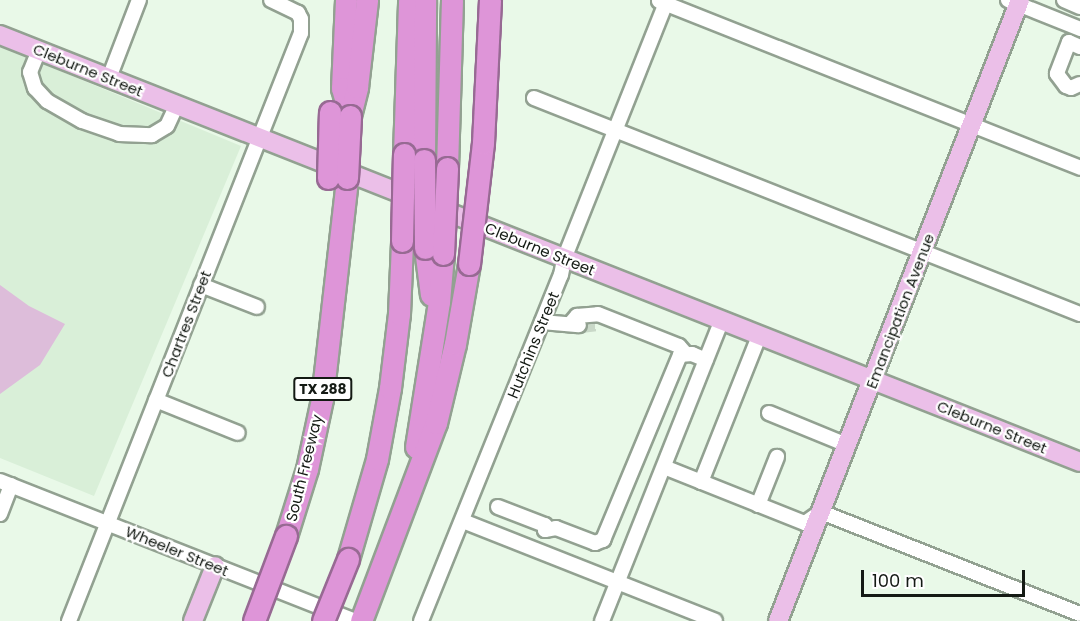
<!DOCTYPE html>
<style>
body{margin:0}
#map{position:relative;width:1080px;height:621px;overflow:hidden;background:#e9f9e8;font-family:Poppins,sans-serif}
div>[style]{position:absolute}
.built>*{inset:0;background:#d9efd8}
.green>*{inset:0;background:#ddbdda}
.minor-tunnel>*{height:14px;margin-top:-7px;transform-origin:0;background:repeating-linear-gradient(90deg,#c9d8c8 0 14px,transparent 0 21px)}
.roads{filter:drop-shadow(2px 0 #92a191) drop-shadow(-2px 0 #92a191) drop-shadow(0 2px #92a191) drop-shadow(0 -2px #92a191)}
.minor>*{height:14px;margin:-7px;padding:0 7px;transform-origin:7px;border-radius:7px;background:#fff}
.major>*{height:18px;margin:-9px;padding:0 9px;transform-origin:9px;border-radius:9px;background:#ebbfe8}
.highway>*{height:21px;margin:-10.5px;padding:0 10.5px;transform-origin:10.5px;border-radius:10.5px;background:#de95d8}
.bridges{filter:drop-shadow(2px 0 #976a93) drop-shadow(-2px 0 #976a93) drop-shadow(0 2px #976a93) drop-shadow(0 -2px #976a93)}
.highway-bridge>*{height:21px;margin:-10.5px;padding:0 10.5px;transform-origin:10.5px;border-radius:10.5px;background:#de95d8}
span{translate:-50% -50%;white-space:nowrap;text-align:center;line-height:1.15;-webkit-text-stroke:4.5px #fff;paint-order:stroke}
.shield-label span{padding:2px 4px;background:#fff;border:2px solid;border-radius:4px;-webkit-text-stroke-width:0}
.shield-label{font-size:14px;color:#141a14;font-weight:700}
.street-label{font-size:15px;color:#141a14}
.scale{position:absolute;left:861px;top:570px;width:164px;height:27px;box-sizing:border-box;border:3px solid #141a14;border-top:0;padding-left:8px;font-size:18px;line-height:21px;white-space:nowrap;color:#141a14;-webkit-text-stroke:4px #fff;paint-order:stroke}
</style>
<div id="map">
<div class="built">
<div style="clip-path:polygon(0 46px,241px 146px,94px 496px,0 458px)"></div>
</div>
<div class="green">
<div style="clip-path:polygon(0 285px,29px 306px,65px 324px,40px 365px,0 394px)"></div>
</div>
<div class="minor-tunnel">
<div style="left:581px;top:326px;width:17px;rotate:-7deg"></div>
</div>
<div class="roads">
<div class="minor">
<div style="left:1008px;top:0;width:78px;rotate:21.9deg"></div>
<div style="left:1064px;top:0;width:17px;rotate:24deg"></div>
<div style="left:659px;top:1px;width:453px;rotate:21.6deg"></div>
<div style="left:1080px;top:47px;width:12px;rotate:-156deg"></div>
<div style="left:1069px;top:42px;width:34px;rotate:111deg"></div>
<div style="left:1057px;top:74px;width:15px;rotate:53deg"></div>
<div style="left:1066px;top:86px;width:5px;rotate:22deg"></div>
<div style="left:1071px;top:88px;width:10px;rotate:-24deg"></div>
<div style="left:39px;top:50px;width:24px;rotate:112deg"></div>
<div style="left:30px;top:72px;width:17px;rotate:73deg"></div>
<div style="left:35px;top:88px;width:18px;rotate:47deg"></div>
<div style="left:47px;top:101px;width:40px;rotate:29.7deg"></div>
<div style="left:82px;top:121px;width:39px;rotate:19deg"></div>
<div style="left:119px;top:134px;width:33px;rotate:2deg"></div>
<div style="left:152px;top:135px;width:17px;rotate:-31deg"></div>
<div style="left:167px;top:126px;width:23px;rotate:-65deg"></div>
<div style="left:109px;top:78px;width:84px;rotate:-69deg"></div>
<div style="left:534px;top:98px;width:587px;rotate:21.58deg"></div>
<div style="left:201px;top:285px;width:60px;rotate:21.4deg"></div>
<div style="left:542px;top:322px;width:37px;rotate:5deg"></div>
<div style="left:570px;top:324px;width:11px;rotate:-49deg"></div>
<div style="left:577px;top:316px;width:21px;rotate:-5deg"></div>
<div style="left:598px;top:314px;width:87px;rotate:21.6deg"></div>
<div style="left:679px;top:346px;width:9px;rotate:49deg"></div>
<div style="left:156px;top:400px;width:88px;rotate:21.9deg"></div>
<div style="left:769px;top:413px;width:84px;rotate:22.3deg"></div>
<div style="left:664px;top:467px;width:152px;rotate:21.7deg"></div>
<div style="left:805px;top:523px;width:19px;rotate:-35deg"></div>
<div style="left:821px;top:512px;width:278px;rotate:21.5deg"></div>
<div style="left:0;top:481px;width:382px;rotate:21.5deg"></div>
<div style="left:701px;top:482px;width:157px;rotate:-68.3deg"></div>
<div style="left:758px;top:505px;width:52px;rotate:-68.4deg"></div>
<div style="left:498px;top:507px;width:50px;rotate:21deg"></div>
<div style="left:545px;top:525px;width:5px;rotate:90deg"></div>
<div style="left:545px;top:530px;width:11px;rotate:-10deg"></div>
<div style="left:556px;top:528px;width:42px;rotate:21deg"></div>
<div style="left:595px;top:543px;width:9px;rotate:-21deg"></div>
<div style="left:603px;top:540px;width:200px;rotate:-67.4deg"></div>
<div style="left:680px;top:355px;width:12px;rotate:-5deg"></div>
<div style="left:692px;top:354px;width:15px;rotate:23deg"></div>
<div style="left:0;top:514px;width:31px;rotate:-69deg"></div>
<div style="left:463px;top:521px;width:271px;rotate:21.6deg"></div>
<div style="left:69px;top:621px;width:632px;rotate:-68.47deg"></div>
<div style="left:301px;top:33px;width:14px;rotate:-90deg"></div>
<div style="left:301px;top:19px;width:7px;rotate:-117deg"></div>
<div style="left:298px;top:13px;width:30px;rotate:-154deg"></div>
<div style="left:421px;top:621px;width:373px;rotate:-68deg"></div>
<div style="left:561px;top:275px;width:16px;rotate:-79deg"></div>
<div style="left:564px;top:259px;width:279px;rotate:-68.3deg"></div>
<div style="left:602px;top:621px;width:322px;rotate:-68.3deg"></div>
</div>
<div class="major">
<div style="left:0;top:35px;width:1161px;rotate:21.57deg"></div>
<div style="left:193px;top:621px;width:59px;rotate:-68.2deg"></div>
<div style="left:778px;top:621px;width:666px;rotate:-68.71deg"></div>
</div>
<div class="highway">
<div style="left:346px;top:0;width:88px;rotate:92.6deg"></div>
<div style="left:342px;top:88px;width:25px;rotate:74deg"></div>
<div style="left:350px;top:116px;width:30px;rotate:-76deg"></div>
<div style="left:357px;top:87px;width:88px;rotate:-83.4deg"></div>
<div style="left:404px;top:154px;width:154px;rotate:-88.1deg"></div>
<div style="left:424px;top:160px;width:160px;rotate:-89.6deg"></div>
<div style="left:447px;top:168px;width:168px;rotate:-88.3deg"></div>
<div style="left:425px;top:248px;width:47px;rotate:82.7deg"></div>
<div style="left:416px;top:447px;width:147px;rotate:-81deg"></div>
<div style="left:439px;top:302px;width:48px;rotate:-85.2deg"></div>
<div style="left:286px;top:536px;width:70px;rotate:-72.6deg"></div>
<div style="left:307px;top:469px;width:72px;rotate:-77.9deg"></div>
<div style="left:322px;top:399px;width:222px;rotate:-83.5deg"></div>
<div style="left:348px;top:559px;width:104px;rotate:-73.8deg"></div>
<div style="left:377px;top:459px;width:72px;rotate:-79.6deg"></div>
<div style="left:390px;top:388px;width:75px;rotate:-83.1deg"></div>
<div style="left:399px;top:314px;width:73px;rotate:-87.6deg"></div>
<div style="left:361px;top:621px;width:212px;rotate:-69.3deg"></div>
<div style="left:436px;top:423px;width:81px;rotate:-76.5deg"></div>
<div style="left:455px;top:344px;width:81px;rotate:-80.1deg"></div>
</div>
</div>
<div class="bridges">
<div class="highway-bridge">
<div style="left:424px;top:160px;width:88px;rotate:89.3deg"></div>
<div style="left:328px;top:178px;width:66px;rotate:-88.3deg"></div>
<div style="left:347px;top:178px;width:62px;rotate:-87.2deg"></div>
<div style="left:402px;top:241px;width:87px;rotate:-88.7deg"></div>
<div style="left:443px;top:254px;width:86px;rotate:-87.3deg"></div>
<div style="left:469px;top:264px;width:122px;rotate:-83.4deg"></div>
<div style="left:483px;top:143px;width:143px;rotate:-87.2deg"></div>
<div style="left:254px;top:621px;width:91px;rotate:-69.4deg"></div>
<div style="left:323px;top:621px;width:67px;rotate:-68deg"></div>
</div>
</div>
<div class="shield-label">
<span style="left:323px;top:389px">TX 288</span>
</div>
<div class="street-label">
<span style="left:88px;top:70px;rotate:22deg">Cleburne Street</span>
<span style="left:540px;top:249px;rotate:22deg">Cleburne Street</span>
<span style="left:900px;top:311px;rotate:-69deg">Emancipation Avenue</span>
<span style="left:186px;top:324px;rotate:-69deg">Chartres Street</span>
<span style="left:533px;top:345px;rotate:-68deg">Hutchins Street</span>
<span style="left:992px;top:427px;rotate:22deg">Cleburne Street</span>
<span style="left:304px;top:468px;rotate:-76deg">South Freeway</span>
<span style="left:177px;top:551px;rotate:22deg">Wheeler Street</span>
</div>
<div class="scale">100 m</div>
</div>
